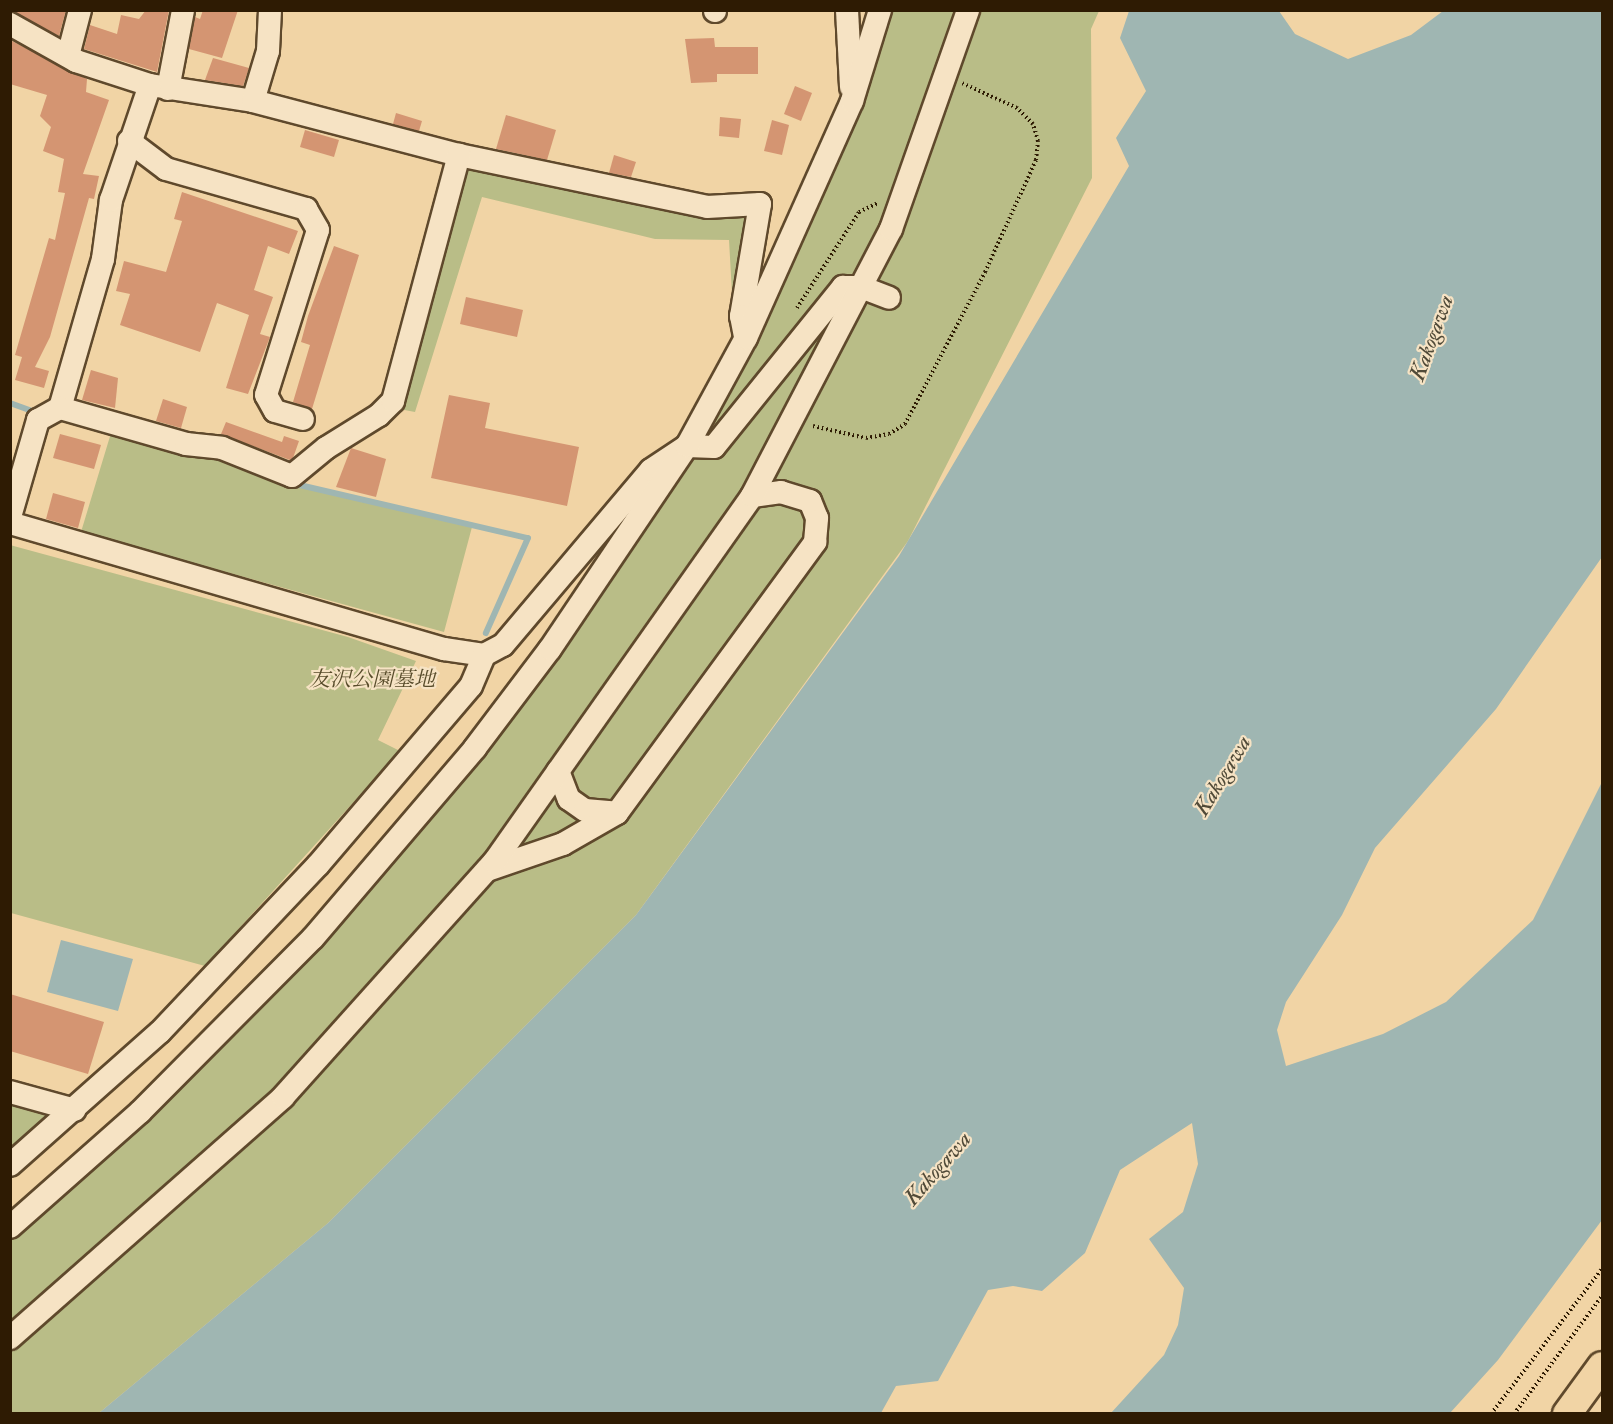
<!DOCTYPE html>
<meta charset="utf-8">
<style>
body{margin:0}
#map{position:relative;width:1613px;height:1424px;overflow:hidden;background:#f1d4a5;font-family:"IM FELL Double Pica","Noto Serif JP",serif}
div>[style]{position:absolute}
.green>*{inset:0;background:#b9bd87}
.water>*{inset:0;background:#9fb6b2}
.stream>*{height:6px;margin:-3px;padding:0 3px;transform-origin:3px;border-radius:3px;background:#9fb6b2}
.building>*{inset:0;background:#d49572}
.path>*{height:4px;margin-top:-2px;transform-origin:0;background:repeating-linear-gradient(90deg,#2e1b03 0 1.5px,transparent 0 4.5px)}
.roads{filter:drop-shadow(2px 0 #5f492c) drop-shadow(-2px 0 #5f492c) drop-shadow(0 2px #5f492c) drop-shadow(0 -2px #5f492c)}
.minor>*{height:22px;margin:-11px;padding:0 11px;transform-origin:11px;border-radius:11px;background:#f6e3c4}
.major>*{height:28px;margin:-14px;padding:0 14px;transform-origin:14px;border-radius:14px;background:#f1d4a5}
span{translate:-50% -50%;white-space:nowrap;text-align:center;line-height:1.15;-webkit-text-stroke:4.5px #f6e3c4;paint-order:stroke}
.park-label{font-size:21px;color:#584c2b;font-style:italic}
.water-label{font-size:22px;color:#504a38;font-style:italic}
.frame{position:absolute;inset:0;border:12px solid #2e1b03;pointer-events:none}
</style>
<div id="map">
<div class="green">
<div style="clip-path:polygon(892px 11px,1099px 11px,1091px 29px,1092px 178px,908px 541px,636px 915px,328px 1223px,99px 1413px,11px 1414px,11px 1241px,169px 1095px,319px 946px,720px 407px,766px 324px,820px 203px)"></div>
<div style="clip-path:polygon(461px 164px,754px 212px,733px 311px,729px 240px,655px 239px,482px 197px,415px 412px,394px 408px)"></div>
<div style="clip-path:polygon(111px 433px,213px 455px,280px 482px,472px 527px,444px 632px,81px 532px)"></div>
<div style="clip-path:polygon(10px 545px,348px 637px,416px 661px,378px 740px,400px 751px,205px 966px,11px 913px)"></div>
<div style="clip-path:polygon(10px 1097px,62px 1110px,10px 1160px)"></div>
</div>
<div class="water">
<div style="clip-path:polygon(1129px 11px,1279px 11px,1295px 34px,1348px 59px,1411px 35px,1443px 11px,1602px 11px,1602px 557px,1496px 709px,1375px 848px,1342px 915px,1286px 1002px,1277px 1030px,1286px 1066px,1383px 1034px,1446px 1002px,1533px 920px,1602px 782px,1602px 1220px,1498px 1360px,1450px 1413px,1111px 1413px,1164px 1355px,1178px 1325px,1184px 1288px,1149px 1239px,1183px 1212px,1198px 1164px,1192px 1123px,1120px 1170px,1085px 1253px,1042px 1291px,1013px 1286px,988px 1290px,938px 1381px,896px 1386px,881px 1413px,99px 1413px,328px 1223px,636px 915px,899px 556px,1129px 166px,1116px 138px,1146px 91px,1120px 38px)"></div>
<div style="clip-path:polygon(61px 940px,133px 959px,118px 1011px,47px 992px)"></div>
</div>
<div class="stream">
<div style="left:10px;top:403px;width:30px;rotate:20deg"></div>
<div style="left:291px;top:483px;width:243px;rotate:13.1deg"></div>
<div style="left:528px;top:538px;width:104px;rotate:113.9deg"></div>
</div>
<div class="building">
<div style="clip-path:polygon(10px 10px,66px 10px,59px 36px)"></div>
<div style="clip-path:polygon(146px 10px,169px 10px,157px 72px,84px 49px,90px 25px,117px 34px,121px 15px,139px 19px)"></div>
<div style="clip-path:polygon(203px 10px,238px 10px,222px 58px,189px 49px,195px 17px,200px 19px)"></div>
<div style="clip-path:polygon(714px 38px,715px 47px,758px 47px,758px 74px,717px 74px,717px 82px,691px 83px,685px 39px)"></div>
<div style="clip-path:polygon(10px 40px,87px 79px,86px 92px,109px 100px,83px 174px,99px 176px,94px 199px,89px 198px,50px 337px,35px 367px,49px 371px,44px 388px,15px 380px,22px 357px,15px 355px,49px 238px,55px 240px,65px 193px,58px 192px,64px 159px,43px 151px,51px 127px,40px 116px,47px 95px,10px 84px)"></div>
<div style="clip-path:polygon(213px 58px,249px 68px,243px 86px,205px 80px)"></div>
<div style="clip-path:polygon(795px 86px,812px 93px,801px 121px,784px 114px)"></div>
<div style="clip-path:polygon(396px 113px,422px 121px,419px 131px,393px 124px)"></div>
<div style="clip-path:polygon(506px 115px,556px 130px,547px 160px,496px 149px)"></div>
<div style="clip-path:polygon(720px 117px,741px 119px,739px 138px,719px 136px)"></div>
<div style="clip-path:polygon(772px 120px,789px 125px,782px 155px,764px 151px)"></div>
<div style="clip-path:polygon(305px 130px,339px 140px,334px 157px,300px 147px)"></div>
<div style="clip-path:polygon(614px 155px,636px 162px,631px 177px,609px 173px)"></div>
<div style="clip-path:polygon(182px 192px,298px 231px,289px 254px,268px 246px,254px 290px,273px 297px,260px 334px,270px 337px,248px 394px,226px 388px,249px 315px,217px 303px,200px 352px,120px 325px,130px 294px,116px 291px,124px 261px,166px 272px,182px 221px,174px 219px)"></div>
<div style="clip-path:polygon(334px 246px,359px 255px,312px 409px,293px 402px,310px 345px,301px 342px,308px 316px)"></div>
<div style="clip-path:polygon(466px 297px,523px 310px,517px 337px,460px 324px)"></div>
<div style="clip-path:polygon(91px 370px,118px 378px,115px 408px,82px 400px)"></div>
<div style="clip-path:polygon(449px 395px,490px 403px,485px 428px,579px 447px,567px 506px,431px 478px)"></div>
<div style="clip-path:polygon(163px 399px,187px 407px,181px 428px,156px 421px)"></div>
<div style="clip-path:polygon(226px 422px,282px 442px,284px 436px,299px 441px,293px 458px,290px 460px,221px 434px)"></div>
<div style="clip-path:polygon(60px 434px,101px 445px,94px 469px,53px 458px)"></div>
<div style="clip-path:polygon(351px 448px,386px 459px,376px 497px,336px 487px)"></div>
<div style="clip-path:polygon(53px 493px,85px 502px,78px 528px,46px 519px)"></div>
<div style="clip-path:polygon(10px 994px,104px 1022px,88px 1074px,10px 1051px)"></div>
</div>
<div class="path">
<div style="left:797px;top:308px;width:114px;rotate:-57.1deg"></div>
<div style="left:859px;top:212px;width:21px;rotate:-25deg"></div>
<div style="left:813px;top:426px;width:54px;rotate:12.8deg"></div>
<div style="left:866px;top:438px;width:23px;rotate:-10deg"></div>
<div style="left:889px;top:434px;width:19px;rotate:-32deg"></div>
<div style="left:905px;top:424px;width:172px;rotate:-62.2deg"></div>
<div style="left:985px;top:272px;width:123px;rotate:-65.5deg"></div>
<div style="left:1036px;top:160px;width:19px;rotate:-84deg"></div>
<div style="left:1038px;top:141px;width:18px;rotate:-106deg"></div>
<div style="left:1033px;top:124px;width:23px;rotate:-135deg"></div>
<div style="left:1017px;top:108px;width:60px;rotate:-155.6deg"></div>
<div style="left:1491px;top:1414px;width:183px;rotate:-52.6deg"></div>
<div style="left:1514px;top:1414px;width:147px;rotate:-53.3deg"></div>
</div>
<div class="roads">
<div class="minor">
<div style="left:715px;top:10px;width:1px;rotate:90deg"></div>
<div style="left:847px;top:10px;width:77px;rotate:87deg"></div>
<div style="left:10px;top:24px;width:76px;rotate:29.3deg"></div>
<div style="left:76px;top:61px;width:78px;rotate:18deg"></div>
<div style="left:150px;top:85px;width:104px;rotate:8.8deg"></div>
<div style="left:253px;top:101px;width:213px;rotate:14.7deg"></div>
<div style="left:459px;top:155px;width:253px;rotate:11.8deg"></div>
<div style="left:707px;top:207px;width:53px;rotate:-3.2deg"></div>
<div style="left:760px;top:204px;width:114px;rotate:99.6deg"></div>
<div style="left:741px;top:316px;width:20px;rotate:79deg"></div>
<div style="left:68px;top:56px;width:48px;rotate:-75.4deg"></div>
<div style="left:168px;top:89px;width:80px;rotate:-79.2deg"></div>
<div style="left:253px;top:101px;width:52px;rotate:-73.3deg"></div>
<div style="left:268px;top:51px;width:41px;rotate:-87.2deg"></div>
<div style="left:129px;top:141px;width:46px;rotate:37.1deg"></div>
<div style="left:166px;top:169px;width:146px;rotate:15.9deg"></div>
<div style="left:306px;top:209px;width:24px;rotate:60deg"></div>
<div style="left:318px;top:230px;width:173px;rotate:107.5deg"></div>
<div style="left:266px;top:395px;width:18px;rotate:61deg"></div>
<div style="left:275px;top:411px;width:29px;rotate:16deg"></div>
<div style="left:60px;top:408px;width:155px;rotate:-73.9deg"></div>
<div style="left:103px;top:259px;width:60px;rotate:-82.3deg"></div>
<div style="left:111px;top:200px;width:121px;rotate:-71.3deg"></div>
<div style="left:10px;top:517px;width:101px;rotate:-73.9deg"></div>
<div style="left:38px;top:420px;width:25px;rotate:-29deg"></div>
<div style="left:60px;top:408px;width:131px;rotate:15.9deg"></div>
<div style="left:186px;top:444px;width:36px;rotate:6deg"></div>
<div style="left:222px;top:448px;width:75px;rotate:21.8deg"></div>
<div style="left:292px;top:476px;width:44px;rotate:-39.5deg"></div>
<div style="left:326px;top:448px;width:62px;rotate:-31.9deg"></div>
<div style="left:379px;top:415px;width:20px;rotate:-45deg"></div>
<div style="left:393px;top:401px;width:255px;rotate:-75deg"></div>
<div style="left:10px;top:523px;width:452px;rotate:16.2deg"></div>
<div style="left:444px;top:649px;width:40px;rotate:8.5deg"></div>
<div style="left:484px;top:655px;width:21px;rotate:-28deg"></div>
<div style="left:503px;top:645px;width:229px;rotate:-49.8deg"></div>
<div style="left:651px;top:470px;width:43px;rotate:-33.7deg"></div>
<div style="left:687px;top:446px;width:27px;rotate:2deg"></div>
<div style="left:714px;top:447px;width:206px;rotate:-51.1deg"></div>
<div style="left:843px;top:287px;width:18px"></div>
<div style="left:861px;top:287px;width:30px;rotate:21deg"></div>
<div style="left:558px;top:771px;width:30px;rotate:69deg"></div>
<div style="left:569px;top:799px;width:19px;rotate:35deg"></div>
<div style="left:585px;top:810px;width:32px;rotate:5deg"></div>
<div style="left:487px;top:870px;width:80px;rotate:-18.9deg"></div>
<div style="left:563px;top:844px;width:62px;rotate:-29.9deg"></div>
<div style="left:617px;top:813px;width:336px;rotate:-53.8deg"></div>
<div style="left:815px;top:542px;width:24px;rotate:-85deg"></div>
<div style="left:817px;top:518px;width:18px;rotate:-112deg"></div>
<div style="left:810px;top:501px;width:30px;rotate:-163deg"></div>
<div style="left:781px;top:492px;width:29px;rotate:172deg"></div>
<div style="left:10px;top:1092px;width:67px;rotate:15.5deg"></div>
<div style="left:10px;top:1165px;width:200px;rotate:-41.6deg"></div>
<div style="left:160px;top:1032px;width:230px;rotate:-46.6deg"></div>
<div style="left:318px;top:865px;width:235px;rotate:-49.5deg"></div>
<div style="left:471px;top:686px;width:34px;rotate:-67deg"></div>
<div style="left:10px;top:1227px;width:174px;rotate:-41.5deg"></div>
<div style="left:140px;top:1112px;width:245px;rotate:-45.2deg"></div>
<div style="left:313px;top:938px;width:250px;rotate:-49.5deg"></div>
<div style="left:475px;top:748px;width:124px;rotate:-52.9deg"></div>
<div style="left:550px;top:649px;width:245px;rotate:-56deg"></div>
<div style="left:687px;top:446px;width:123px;rotate:-61.4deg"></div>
<div style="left:746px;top:338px;width:260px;rotate:-65.9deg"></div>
<div style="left:852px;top:101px;width:95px;rotate:-72.9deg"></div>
<div style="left:10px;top:1338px;width:364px;rotate:-41.4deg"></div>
<div style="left:283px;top:1097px;width:316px;rotate:-48.1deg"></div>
<div style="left:494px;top:862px;width:448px;rotate:-54.8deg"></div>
<div style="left:752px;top:496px;width:301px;rotate:-62.5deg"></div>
<div style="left:891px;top:229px;width:232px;rotate:-70.6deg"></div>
</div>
<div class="major">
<div style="left:1567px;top:1414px;width:59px;rotate:-53.9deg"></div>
</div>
</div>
<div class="park-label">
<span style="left:372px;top:680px">友沢公園墓地</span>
</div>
<div class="water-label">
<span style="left:1432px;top:338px;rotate:-70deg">Kakogawa</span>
<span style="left:1223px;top:776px;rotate:-59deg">Kakogawa</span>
<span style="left:938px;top:1169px;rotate:-49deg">Kakogawa</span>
</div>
<div class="frame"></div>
</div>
